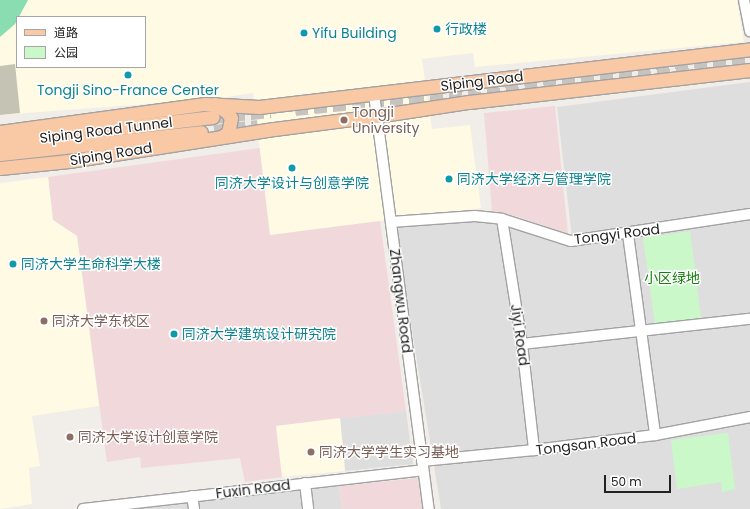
<!DOCTYPE html>
<meta charset="utf-8">
<style>
body{margin:0}
#map{position:relative;width:750px;height:509px;overflow:hidden;background:#f1ede8;font-family:Poppins,"Noto Sans SC",sans-serif}
div>[style]{position:absolute}
.residential>*{inset:0;background:#dfdede}
.commercial>*{inset:0;background:#f1d8db}
.education>*{inset:0;background:#fefae4}
.construction>*{inset:0;background:#c5c3b3}
.park>*{inset:0;background:#cbf8c8}
.pitch>*{inset:0;background:#89ddb0}
.major-tunnel>*{height:13px;margin-top:-6.5px;transform-origin:0;background:repeating-linear-gradient(90deg,#c7c4c0 0 13px,transparent 0 19px)}
.roads{filter:drop-shadow(1px 0 #a2a2a2) drop-shadow(-1px 0 #a2a2a2) drop-shadow(0 1px #a2a2a2) drop-shadow(0 -1px #a2a2a2)}
.minor>*{height:10px;margin:-5px;padding:0 5px;transform-origin:5px;border-radius:5px;background:#fff}
.major>*{height:13px;margin:-6.5px;padding:0 6.5px;transform-origin:6.5px;border-radius:6.5px;background:#f9c8a5}
.dots>*{width:11px;height:11px;translate:-50% -50%;box-sizing:border-box;border:2px solid #fff;border-radius:50%}
span{translate:-50% -50%;white-space:nowrap;text-align:center;line-height:1.15;-webkit-text-stroke:3px #fff;paint-order:stroke}
.culture-label{font-size:14px;color:#0d838f}
.left{translate:0 -50%;text-align:left}
.street-label{font-size:14px;color:#212121}
.education-label{font-size:14px;color:#785e54}
.park-label{font-size:14px;color:#177e10}
.legend{position:absolute;left:16px;top:16px;width:130px;height:52px;box-sizing:border-box;background:#fff;border:1px solid #a6a6a6;margin:0;padding:5px 7px;list-style:none;font-size:12px;color:#212121}
.legend li{display:flex;align-items:center;gap:8px;height:20px}
.legend b{width:20px;border:1px solid #a6a6a6}
.scale{position:absolute;left:604px;top:475px;width:67px;height:18px;box-sizing:border-box;border:2px solid #212121;border-top:0;padding-left:5px;font-size:12px;line-height:14px;white-space:nowrap;color:#212121;-webkit-text-stroke:3px #fff;paint-order:stroke}
</style>
<div id="map">
<div class="residential">
<div style="clip-path:polygon(750px 82px,750px 509px,441px 509px,394px 219px,474px 213px,572px 238px,557px 107px)"></div>
<div style="clip-path:polygon(406px 411px,413px 464px,345px 471px,340px 418px)"></div>
<div style="clip-path:polygon(339px 486px,342px 509px,133px 509px,269px 493px)"></div>
</div>
<div class="commercial">
<div style="clip-path:polygon(555px 106px,568px 234px,516px 216px,492px 211px,484px 113px)"></div>
<div style="clip-path:polygon(368px 133px,406px 411px,277px 426px,282px 477px,245px 482px,240px 458px,141px 468px,140px 457px,107px 462px,77px 236px,53px 220px,48px 177px)"></div>
<div style="clip-path:polygon(418px 478px,423px 509px,342px 509px,339px 486px)"></div>
</div>
<div class="education">
<div style="clip-path:polygon(evenodd,0 0,737px 0,744px 42px,475px 67px,473px 53px,422px 59px,432px 129px,470px 125px,481px 208px,270px 235px,253px 93px,214px 99px,0 115px,0 0,17px 17px,145px 17px,145px 67px,17px 67px,17px 17px)"></div>
<div style="clip-path:polygon(48px 177px,53px 220px,77px 236px,99px 406px,32px 416px,40px 466px,29px 468px,32px 504px,0 509px,0 183px)"></div>
<div style="clip-path:polygon(340px 418px,345px 471px,282px 477px,276px 426px)"></div>
</div>
<div class="construction">
<div style="clip-path:polygon(15px 64px,20px 113px,0 115px,0 66px)"></div>
</div>
<div class="park">
<div style="clip-path:polygon(690px 231px,701px 318px,655px 324px,643px 238px)"></div>
<div style="clip-path:polygon(728px 433px,735px 489px,722px 492px,721px 482px,677px 489px,671px 440px)"></div>
</div>
<div class="pitch">
<div style="clip-path:polygon(0 0,28px 0,15px 24px,0 37px)"></div>
</div>
<div class="major-tunnel">
<div style="left:295px;top:109px;width:117px;rotate:-5.9deg"></div>
<div style="left:411px;top:97px;width:341px;rotate:-6.9deg"></div>
<div style="left:213px;top:117px;width:58px;rotate:-5.9deg"></div>
<div style="left:214px;top:131px;width:44px;rotate:-6.5deg"></div>
</div>
<div class="roads">
<div class="minor">
<div style="left:744px;top:0;width:32px;rotate:79deg"></div>
<div style="left:374px;top:94px;width:419px;rotate:82.5deg"></div>
<div style="left:502px;top:219px;width:127px;rotate:80.9deg"></div>
<div style="left:522px;top:344px;width:107px;rotate:83.5deg"></div>
<div style="left:391px;top:222px;width:84px;rotate:-4.1deg"></div>
<div style="left:475px;top:216px;width:27px;rotate:6deg"></div>
<div style="left:502px;top:219px;width:72px;rotate:17.7deg"></div>
<div style="left:571px;top:241px;width:181px;rotate:-8.6deg"></div>
<div style="left:628px;top:234px;width:203px;rotate:82.3deg"></div>
<div style="left:522px;top:344px;width:229px;rotate:-6.3deg"></div>
<div style="left:422px;top:461px;width:113px;rotate:-5.6deg"></div>
<div style="left:534px;top:450px;width:122px;rotate:-7.1deg"></div>
<div style="left:655px;top:435px;width:97px;rotate:-10.7deg"></div>
<div style="left:305px;top:483px;width:26px;rotate:83deg"></div>
<div style="left:192px;top:496px;width:13px;rotate:81deg"></div>
<div style="left:83px;top:509px;width:342px;rotate:-6.5deg"></div>
</div>
<div class="major">
<div style="left:215px;top:104px;width:14px;rotate:34deg"></div>
<div style="left:227px;top:112px;width:7px;rotate:56deg"></div>
<div style="left:231px;top:118px;width:15px;rotate:101deg"></div>
<div style="left:228px;top:133px;width:8px;rotate:150deg"></div>
<div style="left:0;top:132px;width:207px;rotate:-7.8deg"></div>
<div style="left:205px;top:104px;width:54px;rotate:3.2deg"></div>
<div style="left:259px;top:107px;width:494px;rotate:-6.7deg"></div>
<div style="left:0;top:142px;width:214px;rotate:-6.7deg"></div>
<div style="left:0;top:154px;width:202px;rotate:-6.2deg"></div>
<div style="left:0;top:168px;width:69px;rotate:-5.8deg"></div>
<div style="left:69px;top:161px;width:207px;rotate:-8.9deg"></div>
<div style="left:274px;top:129px;width:103px;rotate:-7.3deg"></div>
<div style="left:376px;top:116px;width:94px;rotate:-8.6deg"></div>
<div style="left:469px;top:102px;width:283px;rotate:-6.5deg"></div>
</div>
</div>
<div class="dots">
<div style="left:437px;top:29px;background:#0f9aa8"></div>
<div style="left:304px;top:33px;background:#0f9aa8"></div>
<div style="left:128px;top:75px;background:#0f9aa8"></div>
<div style="left:344px;top:120px;background:#8d6e63"></div>
<div style="left:292px;top:168px;background:#0f9aa8"></div>
<div style="left:449px;top:179px;background:#0f9aa8"></div>
<div style="left:13px;top:264px;background:#0f9aa8"></div>
<div style="left:44px;top:321px;background:#8d6e63"></div>
<div style="left:174px;top:334px;background:#0f9aa8"></div>
<div style="left:70px;top:437px;background:#8d6e63"></div>
<div style="left:311px;top:452px;background:#8d6e63"></div>
</div>
<div class="culture-label">
<span class="left" style="left:445px;top:29px">行政楼</span>
<span class="left" style="left:312px;top:33px">Yifu Building</span>
<span style="left:128px;top:90px">Tongji Sino-France Center</span>
<span class="left" style="left:457px;top:179px">同济大学经济与管理学院</span>
<span style="left:292px;top:183px">同济大学设计与创意学院</span>
<span class="left" style="left:21px;top:264px">同济大学生命科学大楼</span>
<span class="left" style="left:182px;top:334px">同济大学建筑设计研究院</span>
</div>
<div class="street-label">
<span style="left:482px;top:81px;rotate:-7deg">Siping Road</span>
<span style="left:106px;top:130px;rotate:-7deg">Siping Road Tunnel</span>
<span style="left:111px;top:154px;rotate:-9deg">Siping Road</span>
<span style="left:617px;top:234px;rotate:-7deg">Tongyi Road</span>
<span style="left:401px;top:301px;rotate:83deg">Zhangwu Road</span>
<span style="left:520px;top:335px;rotate:82deg">Jiyi Road</span>
<span style="left:586px;top:444px;rotate:-7deg">Tongsan Road</span>
<span style="left:253px;top:489px;rotate:-7deg">Fuxin Road</span>
</div>
<div class="education-label">
<span class="left" style="left:352px;top:120px">Tongji<br>University</span>
<span class="left" style="left:52px;top:321px">同济大学东校区</span>
<span class="left" style="left:78px;top:437px">同济大学设计创意学院</span>
<span class="left" style="left:319px;top:452px">同济大学学生实习基地</span>
</div>
<div class="park-label">
<span style="left:672px;top:278px">小区绿地</span>
</div>
<ul class="legend">
<li><b style="height:5px;background:#f9c8a5"></b>道路</li>
<li><b style="height:11px;background:#cbf8c8"></b>公园</li>
</ul>
<div class="scale">50 m</div>
</div>
